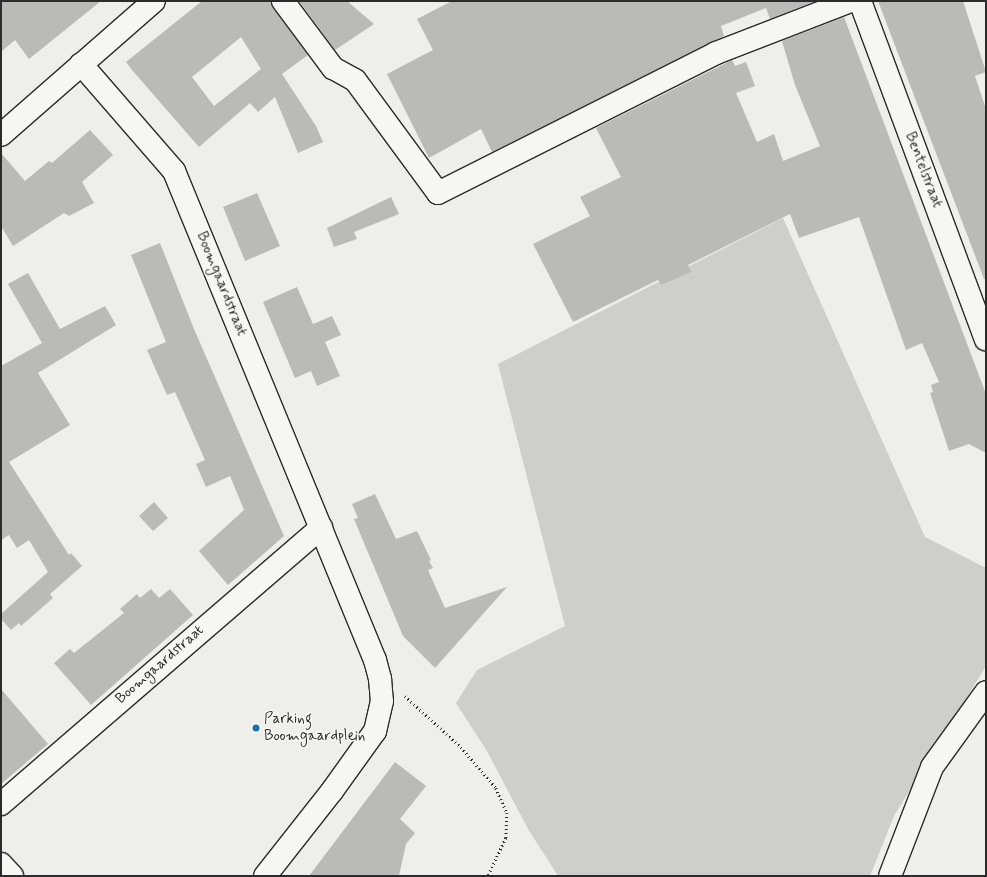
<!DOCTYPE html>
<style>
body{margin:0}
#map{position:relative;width:987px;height:877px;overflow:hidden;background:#eeeeea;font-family:Mynerve,sans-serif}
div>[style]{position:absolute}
.green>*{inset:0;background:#cececa}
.building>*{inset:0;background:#babab7}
.path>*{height:2.5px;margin-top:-1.25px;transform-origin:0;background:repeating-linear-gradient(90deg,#2b2b2b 0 1px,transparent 0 4px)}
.roads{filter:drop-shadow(1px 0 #2b2b2b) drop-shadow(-1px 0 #2b2b2b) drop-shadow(0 1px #2b2b2b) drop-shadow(0 -1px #2b2b2b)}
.minor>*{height:22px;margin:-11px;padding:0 11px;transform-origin:11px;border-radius:11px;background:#f6f6f2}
.dots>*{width:11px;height:11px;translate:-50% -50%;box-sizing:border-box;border:2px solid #f6f6f2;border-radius:50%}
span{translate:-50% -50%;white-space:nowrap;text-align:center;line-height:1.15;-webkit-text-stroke:3px #f6f6f2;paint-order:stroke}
.street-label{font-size:15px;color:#2b2b2b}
.poi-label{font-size:15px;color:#2b2b2b}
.left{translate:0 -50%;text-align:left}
.frame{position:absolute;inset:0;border:2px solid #2b2b2b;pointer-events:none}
</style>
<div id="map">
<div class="green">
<div style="clip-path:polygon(783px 218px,925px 537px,986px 568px,986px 666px,894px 816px,870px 876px,558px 876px,528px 829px,487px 751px,456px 703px,477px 670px,565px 626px,498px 364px)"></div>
</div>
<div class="building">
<div style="clip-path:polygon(1px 1px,101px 1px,29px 59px,15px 40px,1px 52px)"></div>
<div style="clip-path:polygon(evenodd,202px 1px,271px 1px,273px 8px,308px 55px,282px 74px,316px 126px,323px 142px,298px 153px,275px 97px,258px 112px,250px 103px,199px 147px,132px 70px,126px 62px,202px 1px,241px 37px,261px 69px,214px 106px,192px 77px,241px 37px)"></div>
<div style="clip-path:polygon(299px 1px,347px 1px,374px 24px,335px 50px)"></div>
<div style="clip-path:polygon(452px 1px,816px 1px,770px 19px,766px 8px,721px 26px,724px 36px,492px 152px,481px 129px,429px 158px,387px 74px,433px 50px,417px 19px)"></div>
<div style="clip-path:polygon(878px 1px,963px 1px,986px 72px,975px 76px,986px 109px,986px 279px,984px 279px)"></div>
<div style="clip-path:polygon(844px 17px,986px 394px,986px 453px,969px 444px,949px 451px,930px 393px,933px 392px,931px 385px,939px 382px,922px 343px,906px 350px,859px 217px,799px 238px,790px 214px,688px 265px,691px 272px,661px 285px,658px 280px,573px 322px,533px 244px,590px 216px,580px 197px,621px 177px,596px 128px,732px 60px,735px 66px,746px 62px,755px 86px,736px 93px,757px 142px,774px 134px,783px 161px,820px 146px,795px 85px,782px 41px)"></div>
<div style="clip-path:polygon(90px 130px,113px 155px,82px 182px,94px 203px,69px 216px,64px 213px,13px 246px,1px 226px,1px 153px,25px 181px,49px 161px,52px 163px)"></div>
<div style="clip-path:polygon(257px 193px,280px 246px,245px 261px,223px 207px)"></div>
<div style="clip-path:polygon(391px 197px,399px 214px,354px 232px,357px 239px,334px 247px,327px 228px)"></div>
<div style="clip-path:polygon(160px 243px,194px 329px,284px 536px,228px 585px,199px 551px,244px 510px,230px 476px,206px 487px,196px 464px,205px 460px,175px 392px,167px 395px,147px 350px,166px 342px,131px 255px)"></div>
<div style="clip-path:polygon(28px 273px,60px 329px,105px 306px,116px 325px,38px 373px,70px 425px,9px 462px,69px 555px,71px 553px,82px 566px,50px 594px,53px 598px,21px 626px,19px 623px,11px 630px,1px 619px,1px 614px,48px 572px,29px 540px,17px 548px,9px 535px,1px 540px,1px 366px,42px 343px,8px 284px)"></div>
<div style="clip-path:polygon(297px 287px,313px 324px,332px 316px,341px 335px,325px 342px,340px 376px,317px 386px,311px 371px,295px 378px,263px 302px)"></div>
<div style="clip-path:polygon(375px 494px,396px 539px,417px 531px,431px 560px,429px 561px,433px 568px,428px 570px,445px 608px,507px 587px,435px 668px,403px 636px,354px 519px,358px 518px,352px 504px)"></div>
<div style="clip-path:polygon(154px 502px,168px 518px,153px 531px,139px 516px)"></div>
<div style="clip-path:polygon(151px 589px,159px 598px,170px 589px,193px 615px,91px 705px,54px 663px,70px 649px,74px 653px,124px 613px,120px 609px,137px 594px,140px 598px)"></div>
<div style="clip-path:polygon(1px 689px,48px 744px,1px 784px)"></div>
<div style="clip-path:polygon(395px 762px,426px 786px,400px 819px,415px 833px,406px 844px,399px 876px,309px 876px)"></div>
</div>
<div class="path">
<div style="left:405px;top:696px;width:76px;rotate:42.3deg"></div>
<div style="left:461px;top:747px;width:54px;rotate:49.5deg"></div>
<div style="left:496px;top:788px;width:27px;rotate:66deg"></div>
<div style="left:507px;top:813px;width:25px;rotate:92deg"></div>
<div style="left:506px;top:838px;width:42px;rotate:115.3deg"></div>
</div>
<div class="roads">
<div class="minor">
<div style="left:283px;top:1px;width:84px;rotate:53.3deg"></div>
<div style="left:333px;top:68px;width:25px;rotate:29deg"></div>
<div style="left:355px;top:80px;width:140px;rotate:53.7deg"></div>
<div style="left:438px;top:193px;width:311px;rotate:-26.7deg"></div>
<div style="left:716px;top:53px;width:145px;rotate:-21.1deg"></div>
<div style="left:860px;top:1px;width:361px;rotate:69.6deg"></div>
<div style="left:81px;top:64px;width:142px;rotate:49deg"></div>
<div style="left:174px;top:171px;width:529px;rotate:67.66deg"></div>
<div style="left:375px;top:660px;width:20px;rotate:75deg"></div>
<div style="left:380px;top:679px;width:22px;rotate:85deg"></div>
<div style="left:382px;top:701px;width:31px;rotate:103deg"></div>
<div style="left:375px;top:731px;width:74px;rotate:125.6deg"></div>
<div style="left:332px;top:791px;width:108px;rotate:128.2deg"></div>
<div style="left:1px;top:135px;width:203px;rotate:-41.2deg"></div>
<div style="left:1px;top:804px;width:423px;rotate:-40.8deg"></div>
<div style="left:1px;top:864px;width:16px;rotate:47deg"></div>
<div style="left:890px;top:876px;width:117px;rotate:-68.9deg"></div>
<div style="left:932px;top:767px;width:92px;rotate:-54.2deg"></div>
</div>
</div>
<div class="dots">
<div style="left:256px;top:728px;background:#1f6fb2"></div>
</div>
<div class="street-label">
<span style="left:923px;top:170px;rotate:69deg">Bentelstraat</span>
<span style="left:221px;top:284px;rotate:68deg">Boomgaardstraat</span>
<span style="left:160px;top:665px;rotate:-41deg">Boomgaardstraat</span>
</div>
<div class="poi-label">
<span class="left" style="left:264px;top:728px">Parking<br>Boomgaardplein</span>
</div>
<div class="frame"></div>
</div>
